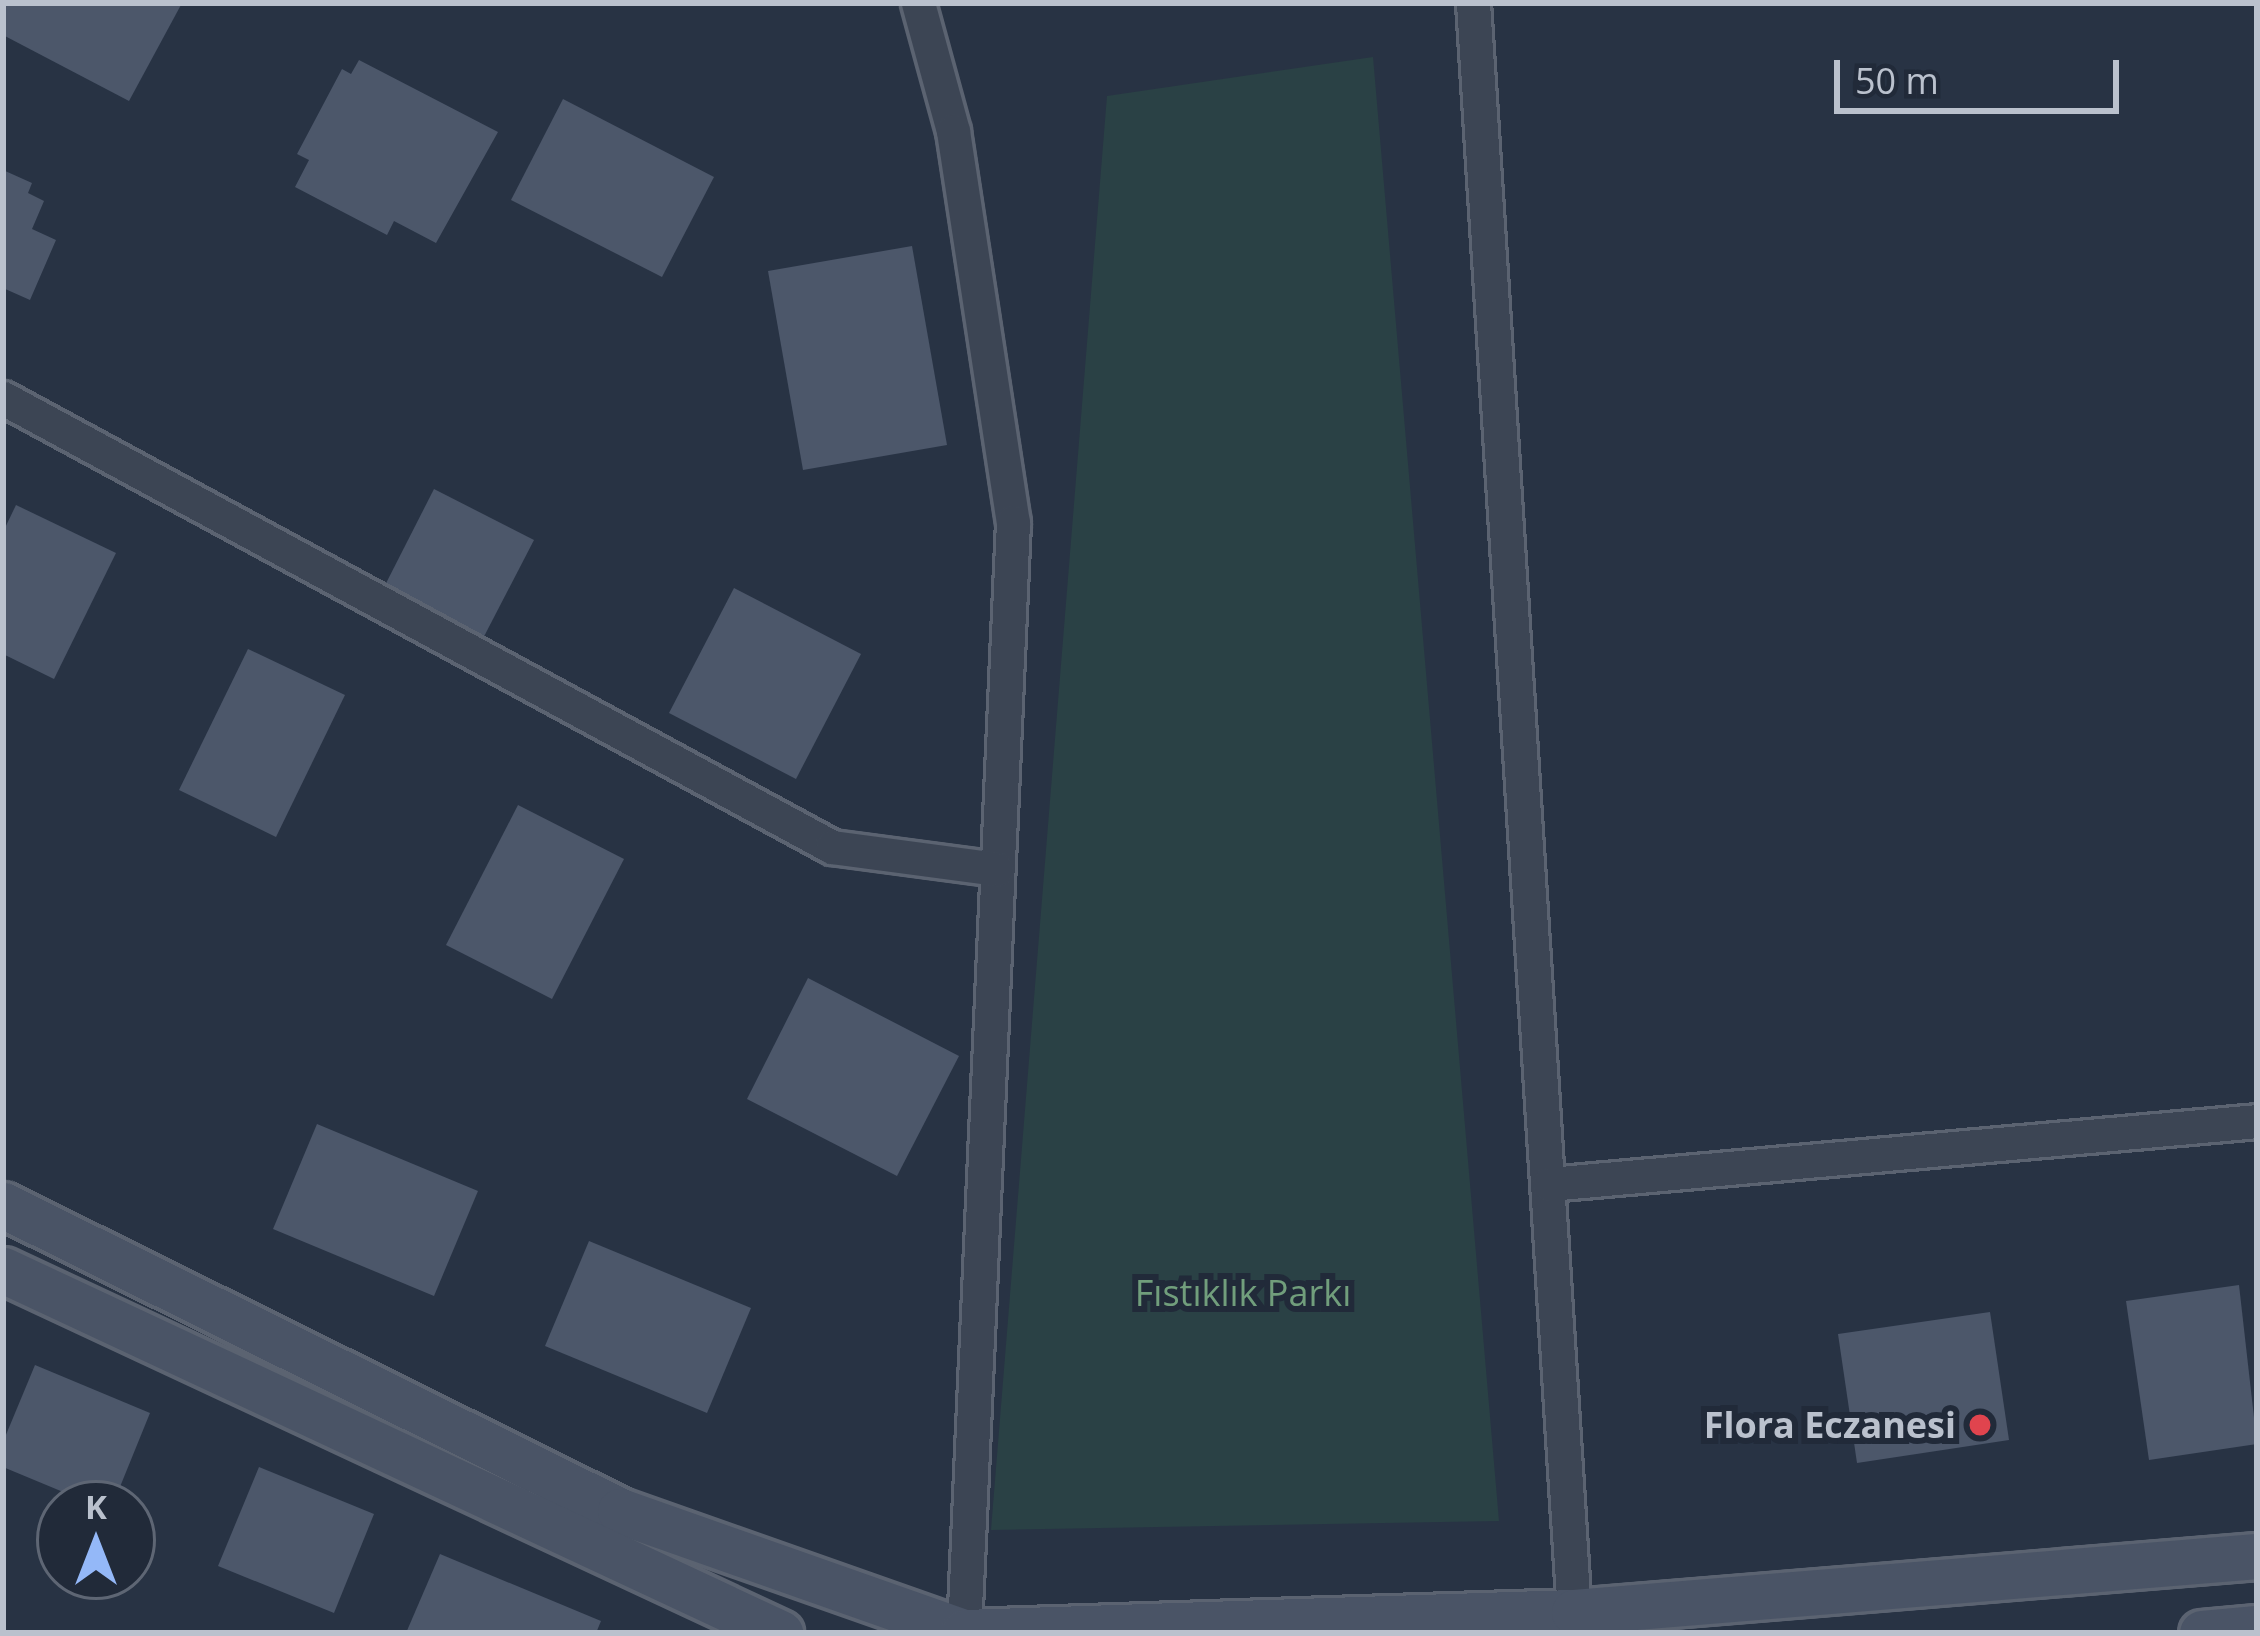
<!DOCTYPE html>
<meta charset="utf-8">
<style>
body{margin:0}
#map{position:relative;width:2260px;height:1636px;overflow:hidden;background:#283344;font-family:"Open Sans",sans-serif}
div>[style]{position:absolute}
.green>*{inset:0;background:#2a4145}
.building>*{inset:0;background:#4c576a}
.roads{filter:drop-shadow(3px 0 #5b6371) drop-shadow(-3px 0 #5b6371) drop-shadow(0 3px #5b6371) drop-shadow(0 -3px #5b6371)}
.street>*{height:33px;margin:-16.5px;padding:0 16.5px;transform-origin:16.5px;border-radius:16.5px;background:#3c4554}
.secondary>*{height:45px;margin:-22.5px;padding:0 22.5px;transform-origin:22.5px;border-radius:22.5px;background:#4a5466}
.dots>*{width:33px;height:33px;translate:-50% -50%;box-sizing:border-box;border:6px solid #212a39;border-radius:50%}
span{translate:-50% -50%;white-space:nowrap;text-align:center;line-height:1.15;-webkit-text-stroke:12px #212a39;paint-order:stroke}
.park-label{font-size:36px;color:#719e7c}
.poi-label{font-size:36px;color:#bac1cd;font-weight:700}
.right{translate:-100% -50%;text-align:right}
.frame{position:absolute;inset:0;border:6px solid #bac1cd;pointer-events:none}
.north{position:absolute;left:36px;top:1480px;width:120px;height:120px;box-sizing:border-box;background:#212a39;border:3px solid #5e6674;border-radius:50%;rotate:0deg;font-size:33px;font-weight:700;line-height:48px;text-align:center;color:#bac1cd}
.north::after{content:'';display:block;margin:auto;width:42px;height:54px;background:#94b8f8;clip-path:polygon(50% 0,100% 100%,50% 72%,0 100%)}
.scale{position:absolute;left:1834px;top:60px;width:285px;height:54px;box-sizing:border-box;border:6px solid #bac1cd;border-top:0;padding-left:15px;font-size:36px;line-height:42px;white-space:nowrap;color:#bac1cd;-webkit-text-stroke:9px #212a39;paint-order:stroke}
</style>
<div id="map">
<div class="green">
<div style="clip-path:polygon(1373px 57px,1499px 1521px,991px 1530px,1107px 96px)"></div>
</div>
<div class="building">
<div style="clip-path:polygon(3px 3px,182px 3px,129px 101px,3px 35px)"></div>
<div style="clip-path:polygon(359px 60px,498px 132px,436px 243px,394px 221px,387px 235px,295px 187px,309px 160px,297px 154px,342px 69px,351px 74px)"></div>
<div style="clip-path:polygon(563px 99px,714px 177px,662px 277px,511px 200px)"></div>
<div style="clip-path:polygon(3px 170px,32px 183px,28px 193px,44px 201px,32px 229px,56px 240px,30px 300px,3px 288px)"></div>
<div style="clip-path:polygon(912px 246px,947px 445px,803px 470px,768px 271px)"></div>
<div style="clip-path:polygon(434px 489px,534px 540px,477px 650px,378px 599px)"></div>
<div style="clip-path:polygon(16px 505px,116px 553px,54px 679px,3px 654px,3px 532px)"></div>
<div style="clip-path:polygon(734px 588px,861px 654px,796px 779px,669px 713px)"></div>
<div style="clip-path:polygon(248px 649px,345px 695px,276px 837px,179px 790px)"></div>
<div style="clip-path:polygon(518px 805px,624px 859px,552px 999px,446px 945px)"></div>
<div style="clip-path:polygon(808px 978px,959px 1056px,897px 1176px,747px 1099px)"></div>
<div style="clip-path:polygon(317px 1124px,478px 1191px,434px 1296px,273px 1229px)"></div>
<div style="clip-path:polygon(589px 1241px,751px 1308px,707px 1413px,545px 1346px)"></div>
<div style="clip-path:polygon(2239px 1285px,2257px 1444px,2149px 1460px,2126px 1301px)"></div>
<div style="clip-path:polygon(1990px 1312px,2009px 1440px,1857px 1463px,1838px 1334px)"></div>
<div style="clip-path:polygon(35px 1365px,150px 1413px,113px 1504px,92px 1504px,3px 1467px,3px 1442px)"></div>
<div style="clip-path:polygon(259px 1467px,374px 1514px,334px 1613px,218px 1566px)"></div>
<div style="clip-path:polygon(440px 1554px,601px 1621px,596px 1633px,406px 1633px)"></div>
</div>
<div class="roads">
<div class="street">
<div style="left:918px;top:3px;width:133px;rotate:74.7deg"></div>
<div style="left:953px;top:131px;width:396px;rotate:81.3deg"></div>
<div style="left:1013px;top:522px;width:1111px;rotate:92.53deg"></div>
<div style="left:1473px;top:3px;width:1630px;rotate:86.41deg"></div>
<div style="left:3px;top:398px;width:943px;rotate:28.44deg"></div>
<div style="left:832px;top:847px;width:166px;rotate:7.6deg"></div>
<div style="left:1549px;top:1184px;width:711px;rotate:-5.08deg"></div>
</div>
<div class="secondary">
<div style="left:3px;top:1205px;width:689px;rotate:26.38deg"></div>
<div style="left:620px;top:1511px;width:365px;rotate:19.4deg"></div>
<div style="left:964px;top:1632px;width:610px;rotate:-1.88deg"></div>
<div style="left:1574px;top:1612px;width:685px;rotate:-4.69deg"></div>
<div style="left:3px;top:1270px;width:858px;rotate:25.04deg"></div>
<div style="left:2202px;top:1633px;width:55px;rotate:-5.2deg"></div>
</div>
</div>
<div class="dots">
<div style="left:1980px;top:1425px;background:#e0444e"></div>
</div>
<div class="park-label">
<span style="left:1243px;top:1293px">Fıstıklık Parkı</span>
</div>
<div class="poi-label">
<span class="right" style="left:1956px;top:1425px">Flora Eczanesi</span>
</div>
<div class="frame"></div>
<div class="north">K</div>
<div class="scale">50 m</div>
</div>
